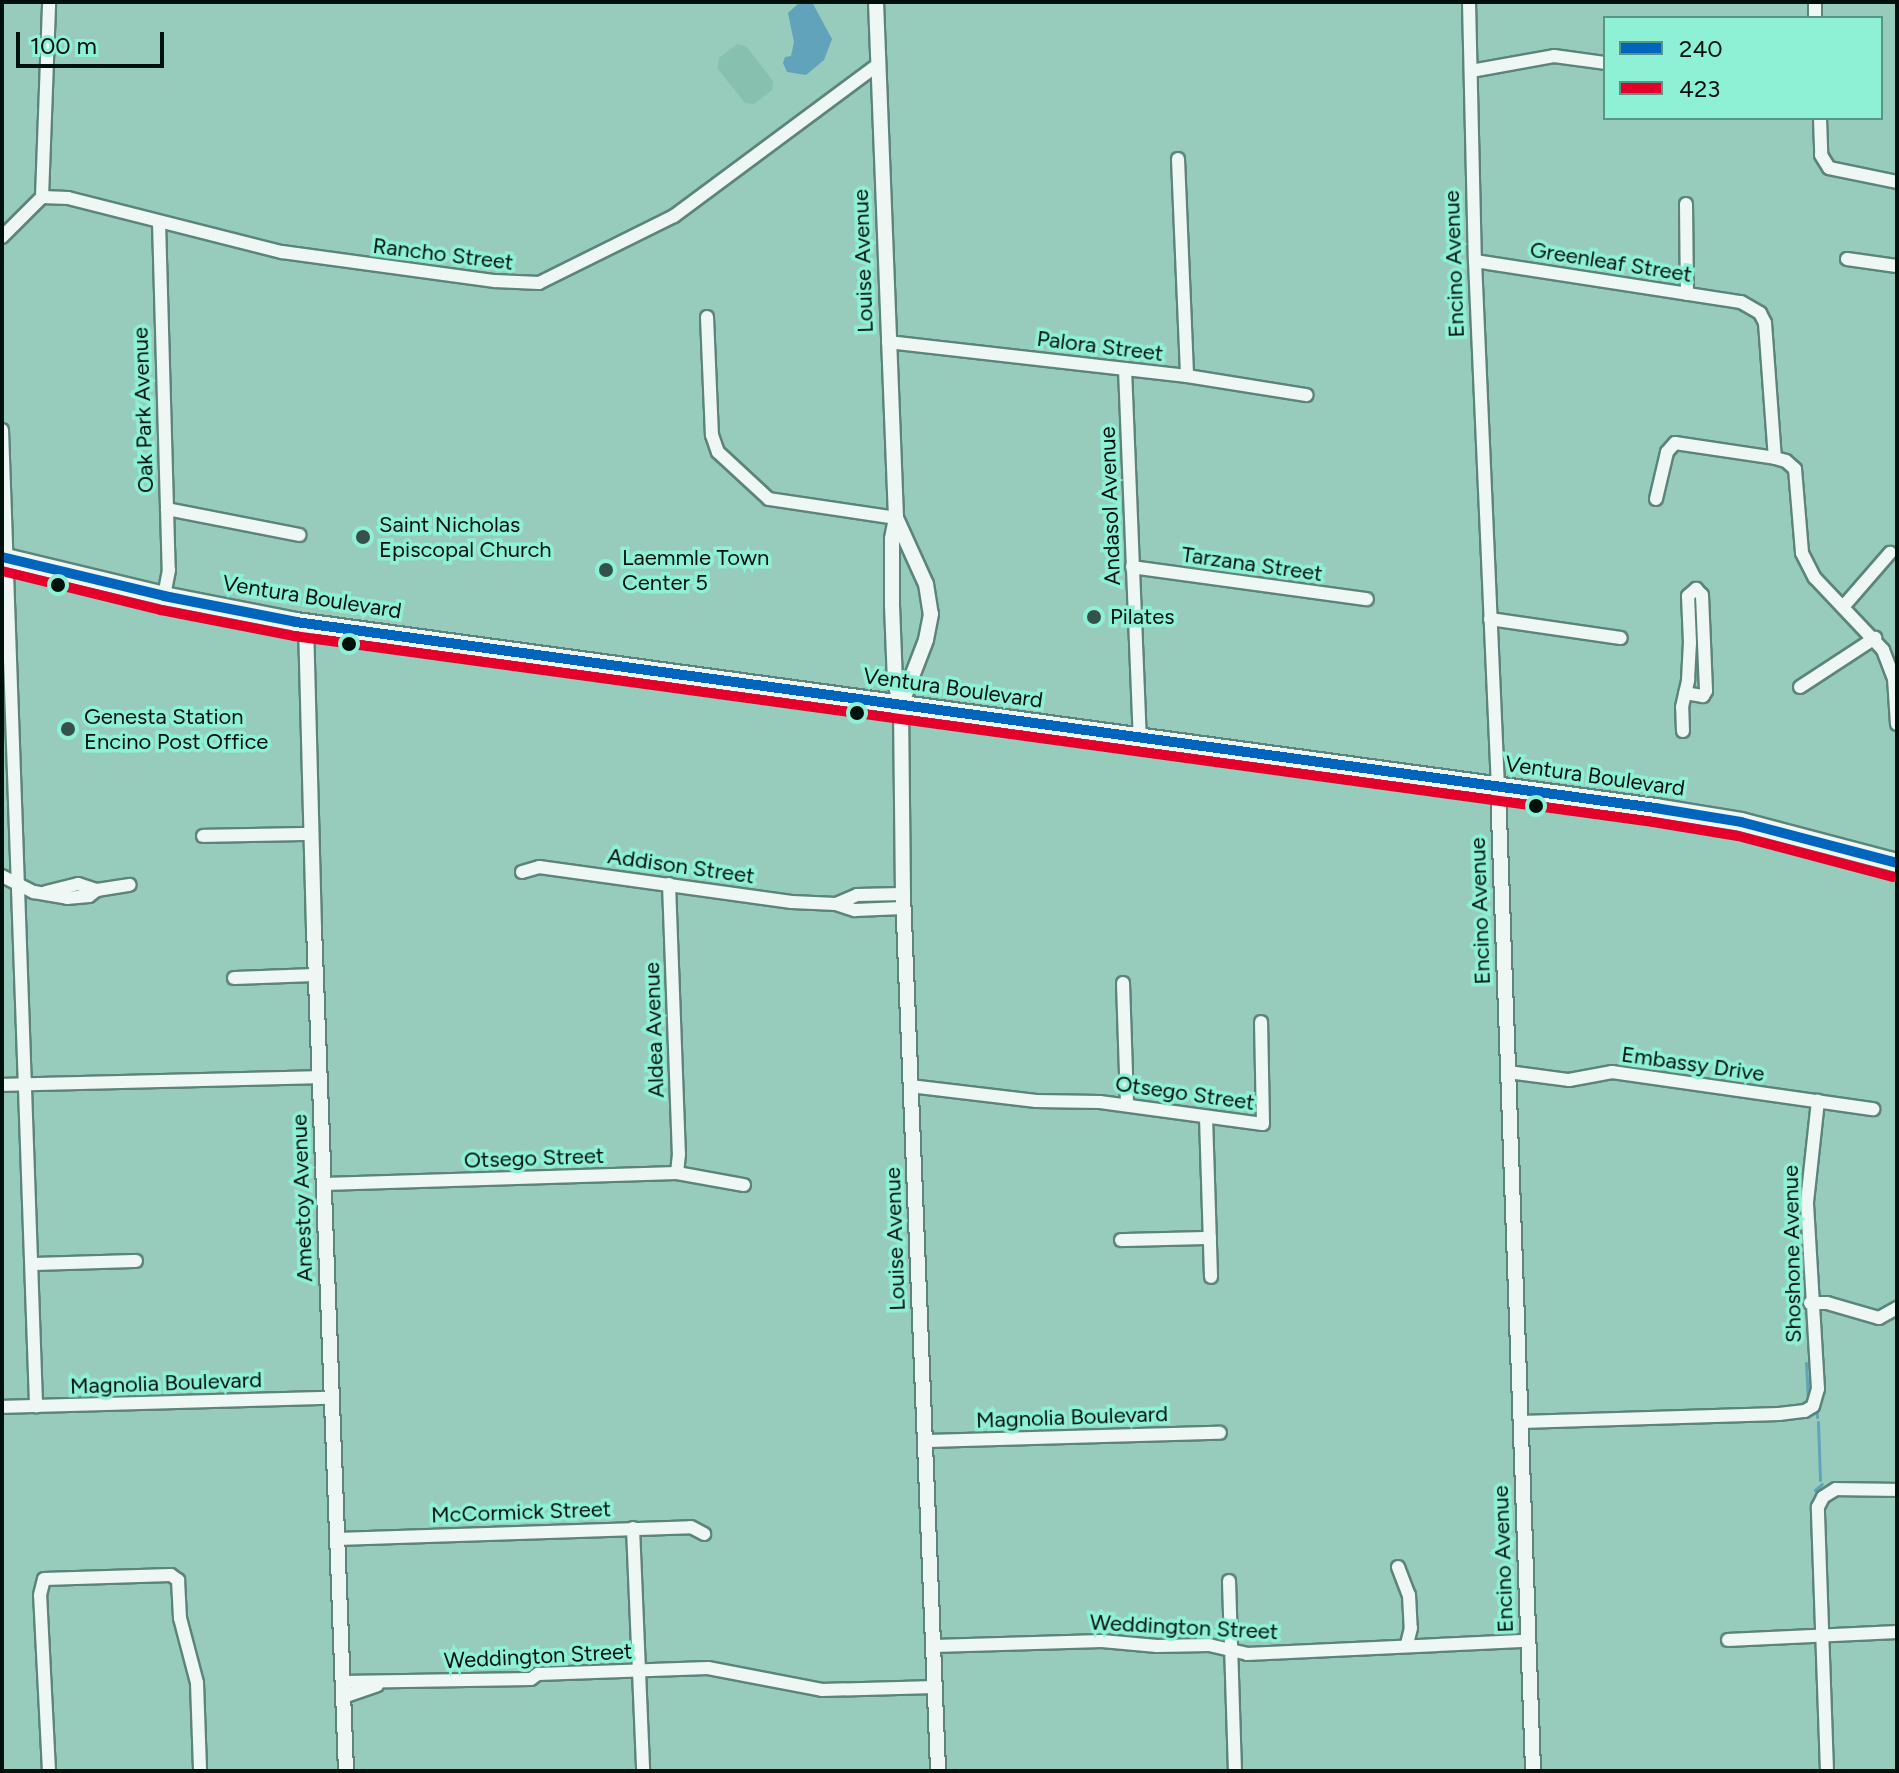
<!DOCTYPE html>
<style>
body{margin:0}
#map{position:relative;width:1899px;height:1773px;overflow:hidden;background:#97ccbd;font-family:Figtree,sans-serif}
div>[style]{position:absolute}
.green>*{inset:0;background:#87c0af}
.water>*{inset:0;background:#60a3ba}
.stream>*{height:3px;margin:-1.5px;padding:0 1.5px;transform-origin:1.5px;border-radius:1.5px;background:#60a3ba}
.roads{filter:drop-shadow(2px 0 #5c847a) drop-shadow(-2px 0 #5c847a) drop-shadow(0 2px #5c847a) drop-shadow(0 -2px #5c847a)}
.minor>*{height:12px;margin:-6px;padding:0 6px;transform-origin:6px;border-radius:6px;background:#eff7f5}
.tertiary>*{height:14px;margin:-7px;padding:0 7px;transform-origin:7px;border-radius:7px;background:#eff7f5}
.primary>*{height:18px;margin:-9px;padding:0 9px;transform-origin:9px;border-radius:9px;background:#eff7f5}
.bus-1>*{height:10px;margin:-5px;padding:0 5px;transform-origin:5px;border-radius:5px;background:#0065bd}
.bus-2>*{height:10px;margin:-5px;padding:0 5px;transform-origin:5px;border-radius:5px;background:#e4002b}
.dots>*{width:22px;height:22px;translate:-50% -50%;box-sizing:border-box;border:4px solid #8ef0d4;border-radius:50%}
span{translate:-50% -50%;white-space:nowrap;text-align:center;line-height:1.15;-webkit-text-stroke:7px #8ef0d4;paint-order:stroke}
.street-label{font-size:22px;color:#00110c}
.poi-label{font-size:22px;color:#00110c}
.left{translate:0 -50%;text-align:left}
.frame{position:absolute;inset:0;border:4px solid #00110c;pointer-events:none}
.legend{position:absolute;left:1603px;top:16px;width:280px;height:104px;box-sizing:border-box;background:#8ef0d4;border:2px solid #559784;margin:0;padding:10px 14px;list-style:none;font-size:24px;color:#00110c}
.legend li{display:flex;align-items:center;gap:16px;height:40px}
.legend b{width:40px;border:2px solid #559784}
.scale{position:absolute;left:16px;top:32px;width:148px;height:36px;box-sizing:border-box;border:4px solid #00110c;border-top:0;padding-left:10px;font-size:24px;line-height:28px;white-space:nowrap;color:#00110c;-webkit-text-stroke:6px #8ef0d4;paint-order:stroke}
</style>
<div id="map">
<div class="green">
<div style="clip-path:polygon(737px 44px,746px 46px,773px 81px,772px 90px,754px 104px,745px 103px,717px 68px,719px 58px)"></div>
</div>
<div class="water">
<div style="clip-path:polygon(800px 2px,812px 2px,832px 39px,824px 60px,806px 75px,787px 72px,783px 63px,785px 57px,791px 56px,794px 42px,788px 13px)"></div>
</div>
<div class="stream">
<div style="left:1806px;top:1363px;width:35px;rotate:87deg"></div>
<div style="left:1808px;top:1398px;width:6px;rotate:45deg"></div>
<div style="left:1816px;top:1407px;width:10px;rotate:84deg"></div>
<div style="left:1818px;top:1422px;width:58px;rotate:88deg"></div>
<div style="left:1815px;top:1490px;width:9px;rotate:-41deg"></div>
</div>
<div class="roads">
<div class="minor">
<div style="left:1469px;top:2px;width:259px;rotate:88.7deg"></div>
<div style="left:1475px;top:261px;width:527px;rotate:87.5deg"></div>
<div style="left:1815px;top:2px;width:16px;rotate:90deg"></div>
<div style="left:1471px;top:71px;width:84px;rotate:-10.2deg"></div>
<div style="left:1554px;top:56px;width:51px;rotate:7.8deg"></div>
<div style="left:1820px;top:118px;width:37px;rotate:88deg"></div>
<div style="left:1821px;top:155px;width:15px;rotate:58deg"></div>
<div style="left:1829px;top:168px;width:69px;rotate:11.6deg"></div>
<div style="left:1178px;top:159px;width:217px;rotate:87.6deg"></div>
<div style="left:42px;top:197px;width:26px;rotate:2deg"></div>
<div style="left:68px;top:198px;width:221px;rotate:14.2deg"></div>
<div style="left:282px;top:252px;width:215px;rotate:7.8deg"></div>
<div style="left:495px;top:281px;width:44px;rotate:2.6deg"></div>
<div style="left:539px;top:283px;width:151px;rotate:-26.4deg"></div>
<div style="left:674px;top:216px;width:253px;rotate:-36.6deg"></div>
<div style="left:1686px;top:204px;width:90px;rotate:89.4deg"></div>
<div style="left:159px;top:222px;width:348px;rotate:88.4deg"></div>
<div style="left:169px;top:570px;width:26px;rotate:101deg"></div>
<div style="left:2px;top:237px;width:57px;rotate:-45deg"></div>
<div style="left:42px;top:197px;width:195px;rotate:-87.9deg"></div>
<div style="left:1847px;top:259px;width:50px;rotate:8deg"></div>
<div style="left:1475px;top:261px;width:269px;rotate:8.8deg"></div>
<div style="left:1741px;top:302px;width:22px;rotate:30deg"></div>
<div style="left:1760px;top:313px;width:11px;rotate:63deg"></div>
<div style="left:1765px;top:323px;width:135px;rotate:85.8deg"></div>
<div style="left:1775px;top:458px;width:11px;rotate:15deg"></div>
<div style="left:1786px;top:461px;width:12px;rotate:42deg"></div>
<div style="left:1795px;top:469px;width:84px;rotate:85.2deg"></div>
<div style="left:1802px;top:553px;width:28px;rotate:63deg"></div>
<div style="left:1815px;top:578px;width:99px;rotate:46.6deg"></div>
<div style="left:1883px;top:650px;width:30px;rotate:69deg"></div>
<div style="left:1894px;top:678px;width:46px;rotate:86.3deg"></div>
<div style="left:707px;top:317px;width:118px;rotate:87.6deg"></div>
<div style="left:712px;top:435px;width:18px;rotate:71deg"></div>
<div style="left:718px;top:452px;width:69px;rotate:42.7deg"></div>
<div style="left:769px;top:499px;width:128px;rotate:8.5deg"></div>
<div style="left:888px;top:342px;width:301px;rotate:6.5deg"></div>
<div style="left:1187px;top:376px;width:121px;rotate:9.1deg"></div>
<div style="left:1125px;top:369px;width:369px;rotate:87.7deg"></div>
<div style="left:2px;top:430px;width:977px;rotate:88deg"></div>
<div style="left:1656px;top:499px;width:48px;rotate:-76.8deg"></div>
<div style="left:1667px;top:452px;width:12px;rotate:-48deg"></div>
<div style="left:1675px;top:443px;width:101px;rotate:8.5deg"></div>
<div style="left:167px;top:509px;width:135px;rotate:11.1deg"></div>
<div style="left:1132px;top:567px;width:237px;rotate:7.8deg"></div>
<div style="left:1843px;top:607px;width:72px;rotate:-49deg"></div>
<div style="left:1490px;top:619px;width:132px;rotate:8.3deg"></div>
<div style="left:1800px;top:687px;width:90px;rotate:-33.2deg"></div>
<div style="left:1683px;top:731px;width:24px;rotate:-92deg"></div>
<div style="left:1682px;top:707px;width:28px;rotate:-77deg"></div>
<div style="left:1688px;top:680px;width:37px;rotate:-87deg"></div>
<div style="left:1690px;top:643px;width:47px;rotate:-92.4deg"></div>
<div style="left:1688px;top:596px;width:11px;rotate:-41deg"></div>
<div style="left:1696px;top:589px;width:8px;rotate:45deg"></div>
<div style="left:1702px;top:595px;width:96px;rotate:87.6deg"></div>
<div style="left:1706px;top:691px;width:6px;rotate:121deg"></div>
<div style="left:1703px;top:696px;width:18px;rotate:-171deg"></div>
<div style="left:203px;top:836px;width:108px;rotate:-1.1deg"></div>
<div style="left:522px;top:872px;width:18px;rotate:-16deg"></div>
<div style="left:539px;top:867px;width:255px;rotate:7.9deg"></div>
<div style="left:792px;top:902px;width:44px;rotate:2.6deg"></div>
<div style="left:836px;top:904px;width:20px;rotate:18deg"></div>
<div style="left:855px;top:910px;width:48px;rotate:-2.4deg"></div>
<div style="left:2px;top:876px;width:36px;rotate:27deg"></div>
<div style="left:34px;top:892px;width:34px;rotate:10deg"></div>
<div style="left:67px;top:898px;width:22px;rotate:-5deg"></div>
<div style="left:89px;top:896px;width:10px;rotate:-37deg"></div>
<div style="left:669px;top:884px;width:270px;rotate:87.9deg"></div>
<div style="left:679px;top:1154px;width:19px;rotate:96deg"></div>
<div style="left:46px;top:892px;width:33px;rotate:-14deg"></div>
<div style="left:78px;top:884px;width:20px;rotate:18deg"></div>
<div style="left:97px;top:890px;width:33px;rotate:-9deg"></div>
<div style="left:836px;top:904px;width:23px;rotate:-23deg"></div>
<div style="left:857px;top:895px;width:46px;rotate:-1.2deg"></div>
<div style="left:234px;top:978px;width:81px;rotate:-2.1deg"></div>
<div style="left:1123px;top:983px;width:122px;rotate:88.1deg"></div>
<div style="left:1508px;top:1072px;width:62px;rotate:7.5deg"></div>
<div style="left:1569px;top:1080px;width:44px;rotate:-10.5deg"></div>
<div style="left:1612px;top:1072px;width:264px;rotate:8.1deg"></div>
<div style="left:2px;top:1085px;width:317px;rotate:-1.4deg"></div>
<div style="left:910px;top:1086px;width:127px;rotate:6.8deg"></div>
<div style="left:1036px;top:1101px;width:64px;rotate:0.9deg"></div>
<div style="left:1100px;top:1102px;width:164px;rotate:7.7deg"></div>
<div style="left:1263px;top:1124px;width:102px;rotate:-91.1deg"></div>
<div style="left:1206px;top:1117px;width:160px;rotate:88.2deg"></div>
<div style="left:324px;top:1184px;width:353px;rotate:-1.8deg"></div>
<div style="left:677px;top:1173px;width:68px;rotate:10.2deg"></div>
<div style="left:1121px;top:1240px;width:89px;rotate:-1.3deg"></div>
<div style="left:32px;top:1264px;width:104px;rotate:-1.7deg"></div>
<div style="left:1810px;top:1303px;width:17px"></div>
<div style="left:1827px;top:1303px;width:54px;rotate:16.1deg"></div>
<div style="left:1879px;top:1318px;width:21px;rotate:-29deg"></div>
<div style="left:2px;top:1407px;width:330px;rotate:-1.6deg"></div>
<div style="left:1521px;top:1422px;width:258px;rotate:-1.8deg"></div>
<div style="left:1779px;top:1414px;width:26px;rotate:-7deg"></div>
<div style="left:1805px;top:1411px;width:9px;rotate:-32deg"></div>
<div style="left:1813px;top:1406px;width:18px;rotate:-74deg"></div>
<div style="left:1818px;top:1389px;width:187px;rotate:-93.4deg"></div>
<div style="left:1807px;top:1202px;width:102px;rotate:-83.8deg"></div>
<div style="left:925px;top:1441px;width:295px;rotate:-1.6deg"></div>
<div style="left:633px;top:1528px;width:243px;rotate:87.6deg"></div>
<div style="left:337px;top:1539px;width:354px;rotate:-1.9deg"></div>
<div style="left:691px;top:1527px;width:15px;rotate:28deg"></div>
<div style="left:1398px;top:1567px;width:30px;rotate:69deg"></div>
<div style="left:1409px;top:1595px;width:33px;rotate:87deg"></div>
<div style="left:1411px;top:1628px;width:16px;rotate:104deg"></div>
<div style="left:1229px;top:1581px;width:190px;rotate:88.2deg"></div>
<div style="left:1728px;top:1640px;width:169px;rotate:-2.7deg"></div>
<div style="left:934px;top:1646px;width:168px;rotate:-1.7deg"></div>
<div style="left:1102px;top:1641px;width:55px;rotate:5.2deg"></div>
<div style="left:1157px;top:1646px;width:52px;rotate:-1.1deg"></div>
<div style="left:1209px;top:1645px;width:39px;rotate:13deg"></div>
<div style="left:1247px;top:1654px;width:280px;rotate:-2.7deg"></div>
<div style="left:342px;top:1682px;width:189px;rotate:-0.9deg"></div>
<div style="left:531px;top:1679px;width:9px;rotate:-36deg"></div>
<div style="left:538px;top:1674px;width:170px;rotate:-2deg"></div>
<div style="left:708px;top:1668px;width:116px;rotate:10.9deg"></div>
<div style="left:822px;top:1690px;width:113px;rotate:-1.5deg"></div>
<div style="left:343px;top:1697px;width:36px;rotate:-19deg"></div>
<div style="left:49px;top:1771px;width:176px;rotate:-92.9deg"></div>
<div style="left:40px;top:1595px;width:16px;rotate:-76deg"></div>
<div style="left:44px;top:1579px;width:127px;rotate:-1.8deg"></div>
<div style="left:171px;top:1575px;width:9px;rotate:36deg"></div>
<div style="left:178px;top:1580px;width:38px;rotate:87deg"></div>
<div style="left:180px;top:1618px;width:67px;rotate:75.3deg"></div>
<div style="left:197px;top:1683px;width:88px;rotate:88deg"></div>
<div style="left:1827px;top:1771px;width:264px;rotate:-92deg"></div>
<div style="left:1818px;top:1507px;width:11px;rotate:-63deg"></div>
<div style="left:1823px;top:1497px;width:15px;rotate:-32deg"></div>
<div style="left:1836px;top:1489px;width:61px;rotate:0.9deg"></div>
</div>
<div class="tertiary">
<div style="left:876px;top:2px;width:516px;rotate:87.78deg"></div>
<div style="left:896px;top:518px;width:21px;rotate:101deg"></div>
<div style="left:892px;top:539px;width:66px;rotate:90deg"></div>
<div style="left:892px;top:605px;width:77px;rotate:87.8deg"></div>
<div style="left:895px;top:682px;width:25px;rotate:76deg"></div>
<div style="left:901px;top:706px;width:188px;rotate:89.4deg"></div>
<div style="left:903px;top:894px;width:878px;rotate:87.71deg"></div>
<div style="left:896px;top:518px;width:72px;rotate:65.6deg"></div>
<div style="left:926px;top:584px;width:30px;rotate:81deg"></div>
<div style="left:931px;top:614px;width:26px;rotate:101deg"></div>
<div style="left:926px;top:640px;width:70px;rotate:111deg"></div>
<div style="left:306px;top:624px;width:303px;rotate:88.5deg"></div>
<div style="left:314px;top:927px;width:845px;rotate:87.83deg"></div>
<div style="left:1498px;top:787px;width:985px;rotate:87.96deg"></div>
</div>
<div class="primary">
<div style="left:2px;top:557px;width:167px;rotate:13.5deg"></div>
<div style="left:164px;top:596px;width:135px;rotate:11.1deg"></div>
<div style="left:296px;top:622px;width:1372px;rotate:7.79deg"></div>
<div style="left:1655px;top:808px;width:87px;rotate:9.2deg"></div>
<div style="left:1741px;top:822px;width:161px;rotate:14.7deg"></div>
</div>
</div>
<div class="bus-1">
<div style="left:2px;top:557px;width:167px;rotate:13.5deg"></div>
<div style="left:164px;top:596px;width:135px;rotate:11.1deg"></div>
<div style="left:296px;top:622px;width:1372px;rotate:7.79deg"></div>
<div style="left:1655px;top:808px;width:87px;rotate:9.2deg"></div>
<div style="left:1741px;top:822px;width:161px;rotate:14.7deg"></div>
</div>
<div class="bus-2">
<div style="left:2px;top:571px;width:164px;rotate:13.8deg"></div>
<div style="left:161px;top:610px;width:136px;rotate:11.1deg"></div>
<div style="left:294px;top:636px;width:1372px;rotate:7.79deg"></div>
<div style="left:1653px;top:822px;width:86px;rotate:9.4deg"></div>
<div style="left:1738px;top:836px;width:160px;rotate:14.8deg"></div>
</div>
<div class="dots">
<div style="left:363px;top:537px;background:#35524a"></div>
<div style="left:606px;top:570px;background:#35524a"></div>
<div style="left:58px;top:585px;background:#00110c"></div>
<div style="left:1094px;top:617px;background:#35524a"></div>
<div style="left:349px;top:644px;background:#00110c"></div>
<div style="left:857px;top:713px;background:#00110c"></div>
<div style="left:68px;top:729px;background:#35524a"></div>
<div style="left:1536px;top:806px;background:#00110c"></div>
</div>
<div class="street-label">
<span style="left:443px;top:254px;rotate:7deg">Rancho Street</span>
<span style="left:863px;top:261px;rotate:-92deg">Louise Avenue</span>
<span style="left:1611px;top:262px;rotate:9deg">Greenleaf Street</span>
<span style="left:1454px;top:264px;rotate:-92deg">Encino Avenue</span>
<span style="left:1100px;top:346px;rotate:7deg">Palora Street</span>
<span style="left:143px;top:410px;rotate:-92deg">Oak Park Avenue</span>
<span style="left:1110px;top:506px;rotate:-92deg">Andasol Avenue</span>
<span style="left:1252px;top:564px;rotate:8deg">Tarzana Street</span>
<span style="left:312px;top:597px;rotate:9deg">Ventura Boulevard</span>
<span style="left:953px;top:688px;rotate:8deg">Ventura Boulevard</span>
<span style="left:1595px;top:776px;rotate:8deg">Ventura Boulevard</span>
<span style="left:681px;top:866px;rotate:8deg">Addison Street</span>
<span style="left:1480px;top:911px;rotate:-92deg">Encino Avenue</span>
<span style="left:654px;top:1030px;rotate:-92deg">Aldea Avenue</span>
<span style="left:1693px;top:1064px;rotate:8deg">Embassy Drive</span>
<span style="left:1185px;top:1093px;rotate:8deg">Otsego Street</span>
<span style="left:534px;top:1158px;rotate:-2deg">Otsego Street</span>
<span style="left:302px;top:1198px;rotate:-92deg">Amestoy Avenue</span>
<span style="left:895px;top:1239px;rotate:-92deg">Louise Avenue</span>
<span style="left:1792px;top:1254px;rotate:-91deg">Shoshone Avenue</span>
<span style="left:166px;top:1383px;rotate:-2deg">Magnolia Boulevard</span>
<span style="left:1072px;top:1417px;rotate:-2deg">Magnolia Boulevard</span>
<span style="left:521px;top:1512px;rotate:-2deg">McCormick Street</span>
<span style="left:1503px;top:1559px;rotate:-92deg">Encino Avenue</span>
<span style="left:1184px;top:1627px;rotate:3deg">Weddington Street</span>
<span style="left:538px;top:1656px;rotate:-3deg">Weddington Street</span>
</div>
<div class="poi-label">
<span class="left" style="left:379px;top:537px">Saint Nicholas<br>Episcopal Church</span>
<span class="left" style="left:622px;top:570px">Laemmle Town<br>Center 5</span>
<span class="left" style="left:1110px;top:617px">Pilates</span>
<span class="left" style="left:84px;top:729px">Genesta Station<br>Encino Post Office</span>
</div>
<div class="frame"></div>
<ul class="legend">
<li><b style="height:10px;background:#0065bd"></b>240</li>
<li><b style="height:10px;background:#e4002b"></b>423</li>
</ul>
<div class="scale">100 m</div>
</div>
